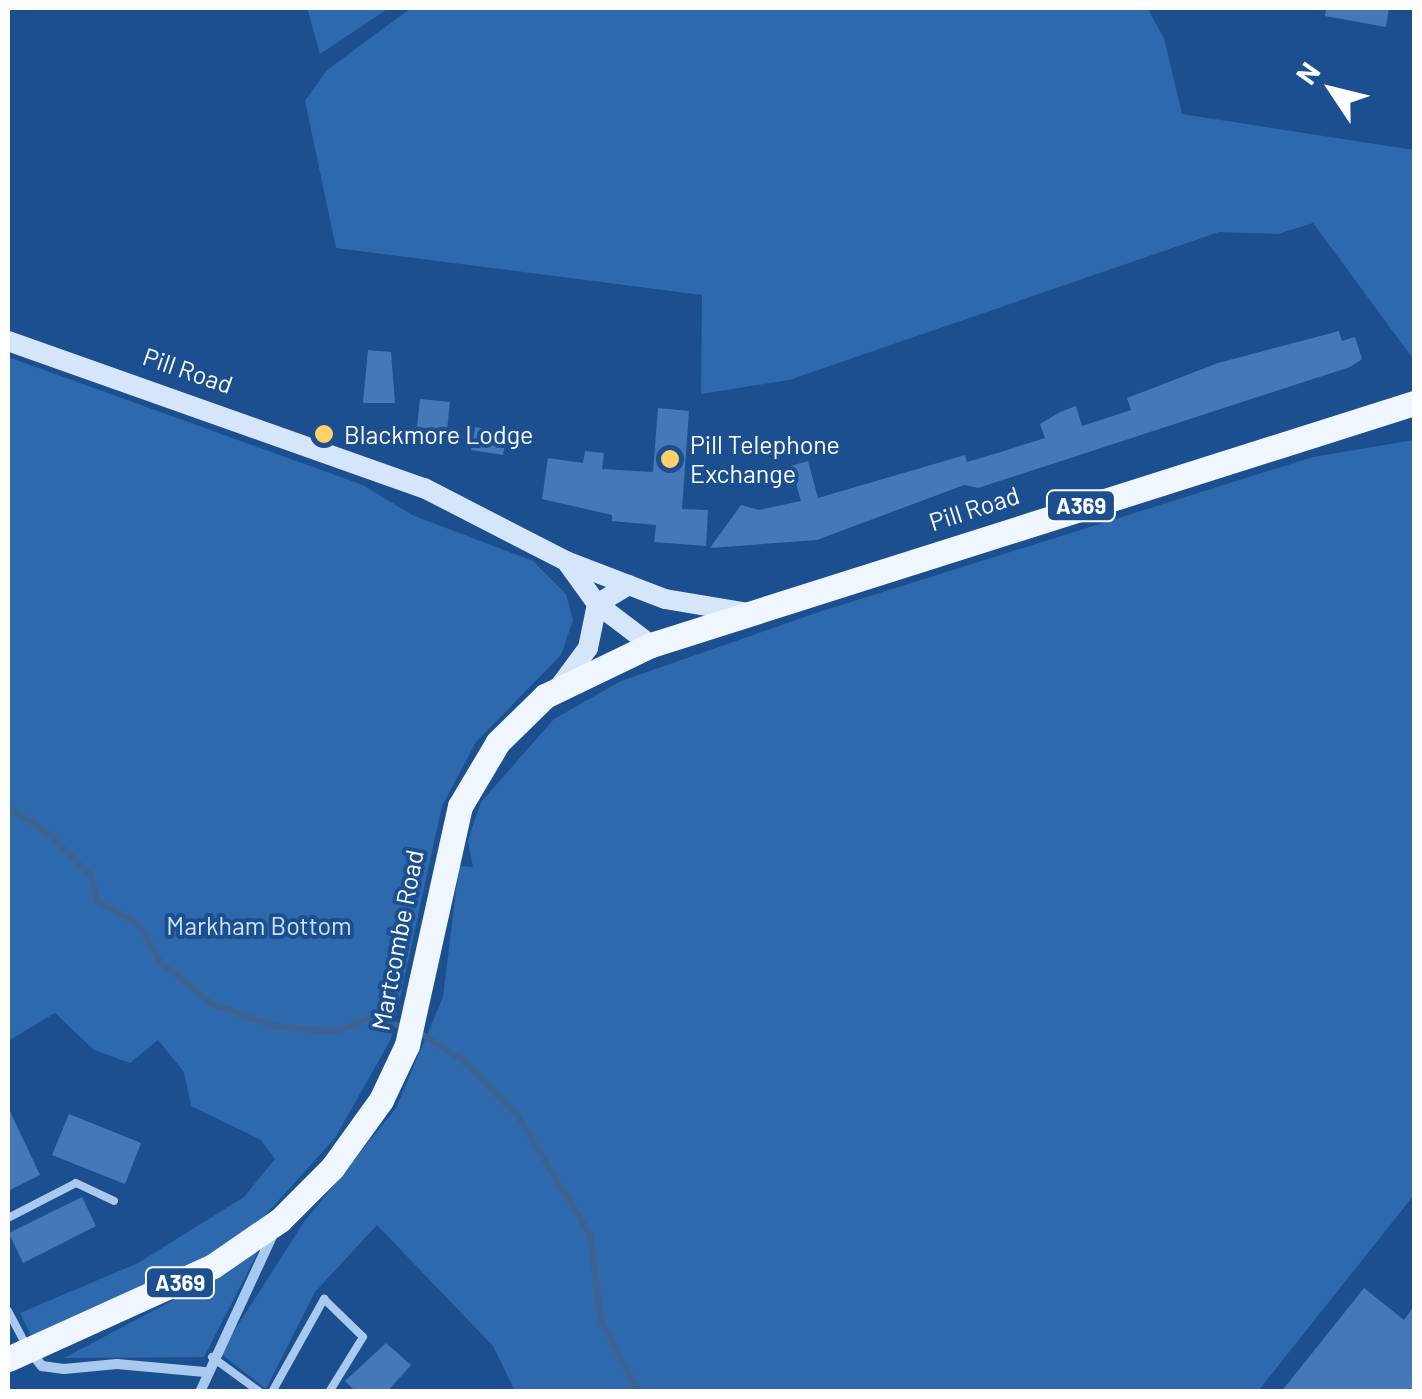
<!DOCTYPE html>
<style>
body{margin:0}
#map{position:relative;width:1422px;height:1399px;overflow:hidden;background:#1b4f8f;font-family:Barlow,sans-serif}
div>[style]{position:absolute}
.green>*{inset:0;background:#2e69ad}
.stream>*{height:6px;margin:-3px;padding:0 3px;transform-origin:3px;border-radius:3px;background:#3c6290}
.building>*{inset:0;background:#4478b7}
.lane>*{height:8px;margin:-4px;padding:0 4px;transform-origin:4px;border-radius:4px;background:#a9c9ee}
.street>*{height:10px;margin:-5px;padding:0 5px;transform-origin:5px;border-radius:5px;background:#a9c9ee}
.secondary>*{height:20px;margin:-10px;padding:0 10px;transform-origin:10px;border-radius:10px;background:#d6e6fa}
.primary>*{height:25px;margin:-12.5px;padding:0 12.5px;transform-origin:12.5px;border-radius:12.5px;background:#f0f6ff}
.dots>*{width:28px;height:28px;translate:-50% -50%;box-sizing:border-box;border:5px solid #1b4f8f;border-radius:50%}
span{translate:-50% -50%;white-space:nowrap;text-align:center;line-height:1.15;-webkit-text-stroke:8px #1b4f8f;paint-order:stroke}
.shield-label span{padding:2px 8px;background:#1b4f8f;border:2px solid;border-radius:8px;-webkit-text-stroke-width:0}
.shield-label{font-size:22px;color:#fff;font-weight:700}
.street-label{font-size:25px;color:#fff}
.poi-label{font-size:25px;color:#fff}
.left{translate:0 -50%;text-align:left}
.park-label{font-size:25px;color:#cfe3fa}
.frame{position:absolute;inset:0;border:10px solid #fff;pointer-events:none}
.north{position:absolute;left:1282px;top:40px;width:100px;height:100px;-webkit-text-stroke:8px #1b4f8f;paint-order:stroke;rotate:305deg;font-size:28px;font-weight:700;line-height:40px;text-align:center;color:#fff}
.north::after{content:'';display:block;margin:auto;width:35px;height:45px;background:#fff;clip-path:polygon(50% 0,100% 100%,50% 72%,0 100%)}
</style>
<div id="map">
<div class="green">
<div style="clip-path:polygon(307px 8px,389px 8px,320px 54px)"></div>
<div style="clip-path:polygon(411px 8px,1147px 8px,1164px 38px,1182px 114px,1414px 150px,1414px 360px,1313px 223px,1278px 234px,1219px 232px,789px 380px,701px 394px,702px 295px,336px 248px,305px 101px,327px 70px)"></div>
<div style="clip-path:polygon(8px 357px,363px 485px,412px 515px,533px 561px,566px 594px,573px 620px,561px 655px,476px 742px,442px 806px,391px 1039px,335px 1138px,259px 1222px,193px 1270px,33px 1340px,20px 1313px,138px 1263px,244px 1197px,275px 1159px,261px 1140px,191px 1106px,184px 1072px,158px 1040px,130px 1063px,94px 1050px,55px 1013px,8px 1041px)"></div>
<div style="clip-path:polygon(1414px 440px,1414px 1195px,1258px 1391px,515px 1391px,493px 1346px,377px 1225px,315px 1292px,266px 1389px,220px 1353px,304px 1222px,396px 1108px,443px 997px,459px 866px,473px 867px,468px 840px,481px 802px,554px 719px,621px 681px,819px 612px,1313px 457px)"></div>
<div style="clip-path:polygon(260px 1248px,204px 1357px,64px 1358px,200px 1286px)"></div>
</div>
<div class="stream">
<div style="left:8px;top:807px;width:49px;rotate:33.4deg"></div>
<div style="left:49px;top:834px;width:59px;rotate:45deg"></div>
<div style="left:91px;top:876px;width:26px;rotate:77deg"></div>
<div style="left:97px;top:901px;width:48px;rotate:29.7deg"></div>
<div style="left:139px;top:925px;width:44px;rotate:59.9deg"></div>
<div style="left:161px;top:963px;width:65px;rotate:38.8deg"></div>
<div style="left:212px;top:1004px;width:66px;rotate:19.5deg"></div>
<div style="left:274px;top:1026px;width:61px;rotate:5.6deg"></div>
<div style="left:335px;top:1032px;width:37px;rotate:-22deg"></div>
<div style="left:369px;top:1018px;width:37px;rotate:14deg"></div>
<div style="left:417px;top:1031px;width:57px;rotate:32.9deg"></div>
<div style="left:465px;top:1062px;width:76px;rotate:45.5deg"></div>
<div style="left:518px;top:1116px;width:139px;rotate:58.8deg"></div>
<div style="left:590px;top:1235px;width:86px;rotate:82.6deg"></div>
<div style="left:601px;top:1320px;width:81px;rotate:62.8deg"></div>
</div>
<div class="building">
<div style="clip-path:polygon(1326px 8px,1389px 8px,1386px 27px,1325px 16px)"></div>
<div style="clip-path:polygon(1339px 331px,1342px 341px,1355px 337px,1362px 359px,1350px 367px,978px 488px,964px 485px,817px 540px,710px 548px,741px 505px,759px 510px,801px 501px,791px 466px,808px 461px,818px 498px,965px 455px,967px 462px,994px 454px,1045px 438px,1040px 424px,1060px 412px,1076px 406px,1082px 426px,1131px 410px,1127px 398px,1218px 363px)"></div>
<div style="clip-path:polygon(368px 350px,391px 352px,395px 403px,363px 403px)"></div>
<div style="clip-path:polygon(420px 399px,450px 402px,447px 430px,417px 427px)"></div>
<div style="clip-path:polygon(658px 408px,689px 411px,682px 509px,708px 510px,706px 546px,654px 542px,656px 525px,612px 521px,612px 515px,542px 499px,548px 458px,583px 463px,585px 451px,604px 453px,602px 469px,653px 472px)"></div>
<div style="clip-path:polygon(475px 427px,507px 432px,503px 455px,471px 450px)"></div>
<div style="clip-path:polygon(8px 1107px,40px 1175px,8px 1191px)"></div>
<div style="clip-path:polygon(69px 1114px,141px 1143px,125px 1184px,52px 1155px)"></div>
<div style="clip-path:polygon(82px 1197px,96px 1226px,23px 1263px,9px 1233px)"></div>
<div style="clip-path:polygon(1364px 1288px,1404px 1320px,1414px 1306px,1414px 1392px,1281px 1392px)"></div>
<div style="clip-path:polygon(386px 1343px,411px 1365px,387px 1392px,356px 1392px,345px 1381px)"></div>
</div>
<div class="lane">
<div style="left:8px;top:1218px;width:76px;rotate:-27.2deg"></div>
<div style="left:76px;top:1183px;width:42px;rotate:25.3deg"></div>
<div style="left:8px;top:1311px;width:40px;rotate:62deg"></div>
<div style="left:212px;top:1357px;width:59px;rotate:36.1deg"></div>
<div style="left:272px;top:1392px;width:107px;rotate:-60.8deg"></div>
<div style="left:324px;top:1299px;width:54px;rotate:44.3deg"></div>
<div style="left:363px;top:1337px;width:65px;rotate:121.7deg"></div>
</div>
<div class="street">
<div style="left:29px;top:1350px;width:21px;rotate:51deg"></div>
<div style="left:42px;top:1366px;width:22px;rotate:8deg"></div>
<div style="left:64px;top:1369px;width:53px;rotate:-5.4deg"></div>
<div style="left:117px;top:1364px;width:88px;rotate:5.2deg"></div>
<div style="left:200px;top:1392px;width:174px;rotate:-65.2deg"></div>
</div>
<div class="secondary">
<div style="left:8px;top:341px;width:441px;rotate:19.5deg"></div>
<div style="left:424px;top:488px;width:160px;rotate:27.2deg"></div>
<div style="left:566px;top:561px;width:106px;rotate:21deg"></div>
<div style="left:665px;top:599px;width:85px;rotate:9.5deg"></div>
<div style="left:566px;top:561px;width:53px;rotate:54.2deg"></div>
<div style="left:597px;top:604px;width:68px;rotate:37.2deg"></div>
<div style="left:560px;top:686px;width:47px;rotate:-53.6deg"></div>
<div style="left:588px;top:648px;width:45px;rotate:-78.4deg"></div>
<div style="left:597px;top:604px;width:37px;rotate:-31deg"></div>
</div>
<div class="primary">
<div style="left:8px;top:1359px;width:225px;rotate:-24.4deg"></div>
<div style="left:213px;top:1266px;width:81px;rotate:-34.5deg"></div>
<div style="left:280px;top:1220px;width:74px;rotate:-45deg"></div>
<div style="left:332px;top:1168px;width:84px;rotate:-54.2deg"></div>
<div style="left:381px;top:1100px;width:61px;rotate:-64.7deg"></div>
<div style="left:407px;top:1045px;width:245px;rotate:-77.5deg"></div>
<div style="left:460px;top:806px;width:74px;rotate:-59.3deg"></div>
<div style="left:498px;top:742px;width:66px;rotate:-44.4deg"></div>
<div style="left:545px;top:696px;width:118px;rotate:-25.7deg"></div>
<div style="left:651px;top:645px;width:800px;rotate:-17.6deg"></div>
</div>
<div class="dots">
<div style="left:324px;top:434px;background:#ffd166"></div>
<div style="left:670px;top:459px;background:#ffd166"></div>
</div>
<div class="shield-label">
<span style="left:1081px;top:506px">A369</span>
<span style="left:180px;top:1283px">A369</span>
</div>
<div class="street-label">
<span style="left:188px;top:370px;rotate:19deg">Pill Road</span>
<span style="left:974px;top:508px;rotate:-18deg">Pill Road</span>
<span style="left:397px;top:940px;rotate:-79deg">Martcombe Road</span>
</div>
<div class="poi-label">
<span class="left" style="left:344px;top:434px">Blackmore Lodge</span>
<span class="left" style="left:690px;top:459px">Pill Telephone<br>Exchange</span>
</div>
<div class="park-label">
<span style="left:259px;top:925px">Markham Bottom</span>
</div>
<div class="frame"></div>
<div class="north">N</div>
</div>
